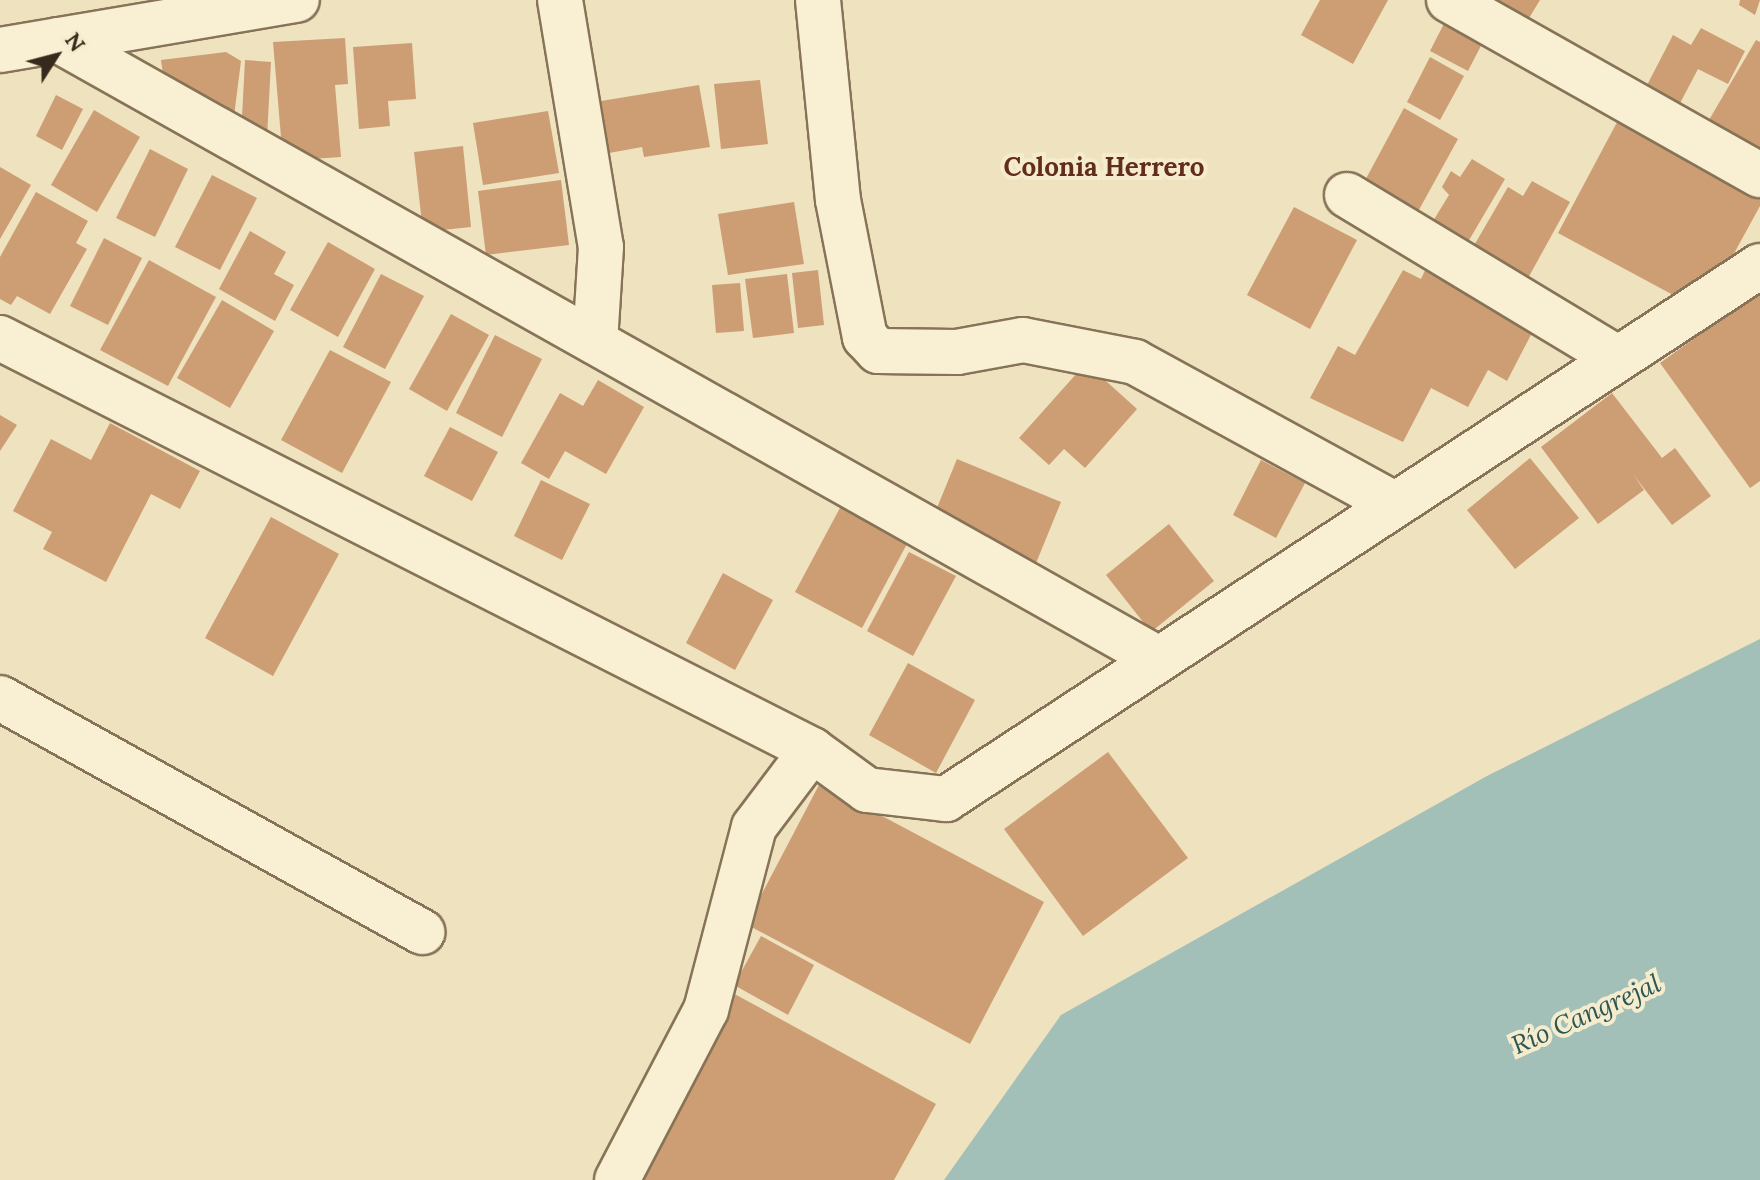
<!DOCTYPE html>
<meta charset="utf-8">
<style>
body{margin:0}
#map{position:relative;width:1760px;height:1180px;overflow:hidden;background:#eee2bf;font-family:Lora,serif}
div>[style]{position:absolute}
.water>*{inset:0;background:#a2c0b8}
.building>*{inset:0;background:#cd9d74}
.roads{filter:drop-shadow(2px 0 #877357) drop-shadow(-2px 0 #877357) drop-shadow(0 2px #877357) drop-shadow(0 -2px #877357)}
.minor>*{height:44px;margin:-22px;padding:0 22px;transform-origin:22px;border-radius:22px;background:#f9efd2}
span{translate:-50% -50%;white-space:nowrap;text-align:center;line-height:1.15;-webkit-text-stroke:8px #f5ecce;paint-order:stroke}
.neighbourhood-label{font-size:26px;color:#632d1b;font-weight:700}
.water-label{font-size:26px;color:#2b5655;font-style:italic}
.north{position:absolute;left:16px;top:16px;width:80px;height:80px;-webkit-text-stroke:6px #f5ecce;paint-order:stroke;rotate:54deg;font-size:22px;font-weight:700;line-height:32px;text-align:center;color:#362a1c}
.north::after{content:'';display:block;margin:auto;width:28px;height:36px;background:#362a1c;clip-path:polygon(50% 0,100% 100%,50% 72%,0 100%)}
</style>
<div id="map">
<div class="water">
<div style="clip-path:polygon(1760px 639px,1760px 1180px,944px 1180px,1061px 1015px,1487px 776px)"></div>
</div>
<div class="building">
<div style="clip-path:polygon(1320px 0,1388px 0,1353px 64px,1301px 35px)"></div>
<div style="clip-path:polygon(1488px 0,1540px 0,1526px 23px)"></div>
<div style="clip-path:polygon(1740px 0,1760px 0,1755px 15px,1739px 5px)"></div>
<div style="clip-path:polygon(1449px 14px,1487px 34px,1468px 71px,1430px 51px)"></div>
<div style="clip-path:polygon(1701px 28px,1745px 51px,1728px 84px,1698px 69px,1678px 107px,1645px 89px,1673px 35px,1691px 45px)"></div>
<div style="clip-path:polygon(345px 38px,348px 84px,335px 85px,341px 157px,283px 161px,273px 42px)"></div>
<div style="clip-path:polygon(1756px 40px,1760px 42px,1760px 157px,1706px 125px)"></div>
<div style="clip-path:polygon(412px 43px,416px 99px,388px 101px,390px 126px,359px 129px,353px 47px)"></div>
<div style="clip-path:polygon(226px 52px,241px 61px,232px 132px,166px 96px,161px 60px)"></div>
<div style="clip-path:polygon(1430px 57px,1464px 76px,1440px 120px,1407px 102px)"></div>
<div style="clip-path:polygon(245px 60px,271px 62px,267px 137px,241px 136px)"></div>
<div style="clip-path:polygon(760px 80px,768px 144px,721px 149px,714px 84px)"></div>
<div style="clip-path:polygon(699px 85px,710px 147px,644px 157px,642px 147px,609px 153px,601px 101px)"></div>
<div style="clip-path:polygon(56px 95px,83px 109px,62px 150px,36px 136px)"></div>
<div style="clip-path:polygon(1404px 108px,1458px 139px,1415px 217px,1361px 188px)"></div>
<div style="clip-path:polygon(94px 110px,140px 137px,97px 212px,51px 185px)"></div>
<div style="clip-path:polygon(548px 111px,559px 173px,483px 185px,473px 123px)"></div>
<div style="clip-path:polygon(1623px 111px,1760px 185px,1760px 206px,1726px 268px,1675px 296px,1558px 233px)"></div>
<div style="clip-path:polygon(463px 146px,471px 227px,423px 232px,414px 152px)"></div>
<div style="clip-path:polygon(150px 149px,188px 169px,155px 237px,116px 218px)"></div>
<div style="clip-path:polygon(1472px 159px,1505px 179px,1465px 247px,1430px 226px,1449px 195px,1442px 187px,1451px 171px,1460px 177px)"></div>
<div style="clip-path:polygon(0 167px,31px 185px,0 239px)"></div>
<div style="clip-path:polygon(212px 175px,257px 198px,220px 270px,175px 247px)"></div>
<div style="clip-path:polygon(561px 180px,569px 245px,486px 255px,478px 191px)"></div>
<div style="clip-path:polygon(1532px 181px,1570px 202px,1527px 280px,1472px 249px,1508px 187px,1523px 196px)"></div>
<div style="clip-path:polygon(36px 192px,88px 221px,76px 243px,87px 249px,50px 314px,17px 296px,11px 305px,0 299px,0 257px)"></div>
<div style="clip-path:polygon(794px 202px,804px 264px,728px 275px,718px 214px)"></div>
<div style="clip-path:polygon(1294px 207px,1357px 240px,1310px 329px,1247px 295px)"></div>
<div style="clip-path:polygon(250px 231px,286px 252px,274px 274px,294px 285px,275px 321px,219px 289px)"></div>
<div style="clip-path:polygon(104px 238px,142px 258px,108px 325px,70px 306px)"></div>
<div style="clip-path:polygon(328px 242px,375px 269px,338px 337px,290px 310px)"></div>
<div style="clip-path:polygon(149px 260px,216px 297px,168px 386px,100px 350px)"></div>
<div style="clip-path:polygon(1427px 266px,1536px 325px,1507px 381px,1488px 370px,1468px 407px,1431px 388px,1403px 442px,1310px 398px,1338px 346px,1355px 355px,1403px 270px,1421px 279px)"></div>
<div style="clip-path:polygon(818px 270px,824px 325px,798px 328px,792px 273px)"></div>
<div style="clip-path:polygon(381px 274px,424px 296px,385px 369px,343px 347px)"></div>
<div style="clip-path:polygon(787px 274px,794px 333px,753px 338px,745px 279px)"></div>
<div style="clip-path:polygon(740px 283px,744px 331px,716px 333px,712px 285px)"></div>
<div style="clip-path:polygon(1760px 291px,1760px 481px,1750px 488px,1660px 363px)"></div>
<div style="clip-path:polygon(222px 300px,274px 331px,230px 408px,177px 378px)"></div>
<div style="clip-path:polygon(451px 314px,489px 335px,447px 411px,409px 389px)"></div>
<div style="clip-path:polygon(495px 335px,542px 359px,502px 437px,456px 413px)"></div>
<div style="clip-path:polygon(330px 350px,391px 382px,342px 473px,281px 440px)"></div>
<div style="clip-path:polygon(1086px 363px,1137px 409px,1085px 468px,1064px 449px,1049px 465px,1019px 438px)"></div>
<div style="clip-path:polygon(598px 380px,644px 407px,606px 474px,565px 451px,549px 479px,521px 463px,560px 393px,583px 406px)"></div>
<div style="clip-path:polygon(1612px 393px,1662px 458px,1675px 448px,1711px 496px,1672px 525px,1633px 474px,1644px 490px,1598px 524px,1541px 447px)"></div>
<div style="clip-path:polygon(0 415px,17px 425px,0 451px)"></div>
<div style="clip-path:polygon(110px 423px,200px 471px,180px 509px,151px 494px,106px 582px,43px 549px,52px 532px,13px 511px,51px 439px,91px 460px)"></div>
<div style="clip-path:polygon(450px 427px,498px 452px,472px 501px,424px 476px)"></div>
<div style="clip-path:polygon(1530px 458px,1579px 518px,1515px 569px,1467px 510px)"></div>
<div style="clip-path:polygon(957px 459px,1061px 502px,1034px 568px,930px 525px)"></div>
<div style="clip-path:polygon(1261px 460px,1305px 483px,1276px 538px,1233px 515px)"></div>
<div style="clip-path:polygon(541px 480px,590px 504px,562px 560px,514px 536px)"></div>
<div style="clip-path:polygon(841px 506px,908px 542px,862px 628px,795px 592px)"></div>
<div style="clip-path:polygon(271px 517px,339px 554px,273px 676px,205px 638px)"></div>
<div style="clip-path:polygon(1169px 524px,1214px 581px,1151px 632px,1106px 575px)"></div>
<div style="clip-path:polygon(909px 552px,956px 576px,913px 656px,867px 631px)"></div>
<div style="clip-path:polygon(723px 573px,773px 600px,735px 670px,686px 643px)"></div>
<div style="clip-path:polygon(908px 663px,975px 700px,936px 773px,869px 735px)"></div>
<div style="clip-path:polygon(1108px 752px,1188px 858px,1083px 936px,1004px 829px)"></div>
<div style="clip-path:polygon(820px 783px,1044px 902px,970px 1044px,746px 924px)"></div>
<div style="clip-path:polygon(761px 936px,814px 965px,788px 1015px,734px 985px)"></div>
<div style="clip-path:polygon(729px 991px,936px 1104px,894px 1180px,631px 1180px)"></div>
</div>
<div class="roads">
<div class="minor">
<div style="left:560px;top:0;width:250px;rotate:80.6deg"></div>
<div style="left:601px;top:247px;width:95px;rotate:93.6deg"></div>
<div style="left:818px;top:0;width:201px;rotate:84.3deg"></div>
<div style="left:838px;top:200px;width:140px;rotate:78.9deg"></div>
<div style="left:865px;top:337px;width:19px;rotate:47deg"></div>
<div style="left:878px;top:351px;width:79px;rotate:0.7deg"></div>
<div style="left:957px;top:352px;width:67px;rotate:-10.3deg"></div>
<div style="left:1023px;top:340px;width:114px;rotate:11.1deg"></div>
<div style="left:1135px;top:362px;width:294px;rotate:28.7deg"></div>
<div style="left:1449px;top:0;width:357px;rotate:29.4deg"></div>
<div style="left:58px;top:40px;width:1261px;rotate:29.35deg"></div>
<div style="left:0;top:50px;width:301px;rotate:-9.6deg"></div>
<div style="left:1347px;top:195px;width:314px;rotate:31.1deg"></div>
<div style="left:0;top:338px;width:911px;rotate:26.9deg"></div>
<div style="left:812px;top:750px;width:68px;rotate:36deg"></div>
<div style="left:867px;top:790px;width:80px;rotate:6.5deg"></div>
<div style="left:946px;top:799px;width:973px;rotate:-33.22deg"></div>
<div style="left:0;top:698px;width:483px;rotate:29deg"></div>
<div style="left:617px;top:1180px;width:192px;rotate:-62.4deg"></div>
<div style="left:706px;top:1010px;width:189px;rotate:-75.3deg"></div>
<div style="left:754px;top:827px;width:96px;rotate:-53deg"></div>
</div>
</div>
<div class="neighbourhood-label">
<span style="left:1104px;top:167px">Colonia Herrero</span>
</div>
<div class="water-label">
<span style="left:1586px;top:1014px;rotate:-24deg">Río Cangrejal</span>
</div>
<div class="north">N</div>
</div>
